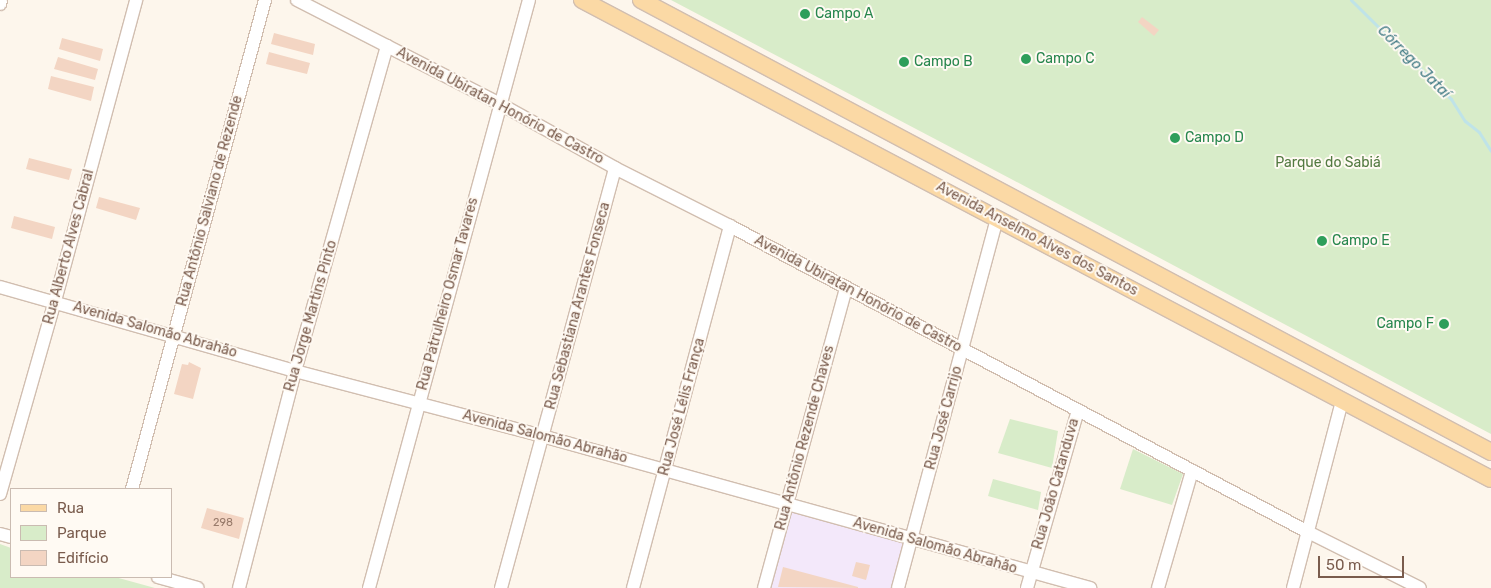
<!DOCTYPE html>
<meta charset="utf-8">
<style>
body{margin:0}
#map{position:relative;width:1491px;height:588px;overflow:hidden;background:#fdf6ec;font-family:Rubik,sans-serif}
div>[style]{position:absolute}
.education>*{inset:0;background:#f3e8fa}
.green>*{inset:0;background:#d8ecc9}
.stream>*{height:3px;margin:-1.5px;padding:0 1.5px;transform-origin:1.5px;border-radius:1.5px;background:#bfe3e8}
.building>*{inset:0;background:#f3d5c3}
.roads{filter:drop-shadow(1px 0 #d1beb0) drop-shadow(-1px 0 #d1beb0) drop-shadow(0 1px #d1beb0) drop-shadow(0 -1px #d1beb0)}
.minor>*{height:12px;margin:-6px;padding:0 6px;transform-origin:6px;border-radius:6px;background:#fff}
.major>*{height:16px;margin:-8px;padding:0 8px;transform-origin:8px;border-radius:8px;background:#fbd9a5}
.dots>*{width:14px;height:14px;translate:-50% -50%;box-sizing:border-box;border:2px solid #fffaf3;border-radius:50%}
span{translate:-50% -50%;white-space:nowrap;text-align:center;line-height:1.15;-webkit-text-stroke:4px #fffaf3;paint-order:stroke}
.number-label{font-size:11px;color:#987a6a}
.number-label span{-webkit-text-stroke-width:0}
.leisure-label{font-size:14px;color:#27864d}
.left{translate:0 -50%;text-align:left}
.right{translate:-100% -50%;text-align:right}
.street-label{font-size:14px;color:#7a5c4d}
.park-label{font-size:14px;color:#537a41}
.water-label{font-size:15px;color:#437c86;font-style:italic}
.legend{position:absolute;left:10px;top:488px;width:162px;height:90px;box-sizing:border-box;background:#fffaf3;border:1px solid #cabbb1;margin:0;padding:6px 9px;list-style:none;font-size:15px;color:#7a5c4d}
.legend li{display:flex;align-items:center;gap:10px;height:25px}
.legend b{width:25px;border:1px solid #cabbb1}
.scale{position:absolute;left:1318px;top:556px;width:86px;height:22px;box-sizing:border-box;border:2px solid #7a5c4d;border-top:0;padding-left:6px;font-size:15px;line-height:18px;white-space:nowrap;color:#7a5c4d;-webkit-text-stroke:4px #fffaf3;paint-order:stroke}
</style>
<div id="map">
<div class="education">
<div style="clip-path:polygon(788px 504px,910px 537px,895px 588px,765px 588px)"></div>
</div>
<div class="green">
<div style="clip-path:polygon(671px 0,1491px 0,1491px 434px,1013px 180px)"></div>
<div style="clip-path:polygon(1010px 419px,1058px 431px,1052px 468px,998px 453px)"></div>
<div style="clip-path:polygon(1133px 449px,1183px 474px,1172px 505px,1120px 489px)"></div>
<div style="clip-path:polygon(993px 479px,1041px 492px,1038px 510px,988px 496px)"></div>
<div style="clip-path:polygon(0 544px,11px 548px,11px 577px,115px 577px,155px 588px,0 588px)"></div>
</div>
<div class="stream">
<div style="left:1351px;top:0;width:141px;rotate:44.7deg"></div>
<div style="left:1451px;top:99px;width:26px;rotate:58deg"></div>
<div style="left:1465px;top:121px;width:18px;rotate:38deg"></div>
<div style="left:1479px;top:132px;width:22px;rotate:58deg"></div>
</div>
<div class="building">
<div style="clip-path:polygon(1142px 17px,1159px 30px,1154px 36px,1138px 22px)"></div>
<div style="clip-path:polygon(274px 33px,315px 44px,313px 55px,271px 44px)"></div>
<div style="clip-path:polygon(62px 38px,103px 49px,100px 61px,59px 49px)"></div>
<div style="clip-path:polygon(269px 52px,310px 63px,307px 74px,266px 64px)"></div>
<div style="clip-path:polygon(58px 57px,98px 69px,95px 80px,54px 69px)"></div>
<div style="clip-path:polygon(51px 76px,94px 87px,91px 101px,48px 89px)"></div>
<div style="clip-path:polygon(29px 158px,72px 169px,69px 180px,26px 169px)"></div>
<div style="clip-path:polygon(99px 197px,140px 208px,136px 220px,96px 208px)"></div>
<div style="clip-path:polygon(14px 216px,55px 227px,52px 239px,11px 228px)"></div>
<div style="clip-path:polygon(189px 362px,201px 368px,193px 399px,174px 394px,182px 364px,188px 365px)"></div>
<div style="clip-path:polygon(207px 508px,244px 518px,239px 539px,201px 528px)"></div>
<div style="clip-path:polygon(856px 562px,870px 565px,866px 580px,852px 576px)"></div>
<div style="clip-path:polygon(783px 567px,858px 587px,858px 588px,778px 587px)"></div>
</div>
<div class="roads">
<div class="minor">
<div style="left:297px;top:0;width:228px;rotate:27.1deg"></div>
<div style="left:500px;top:104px;width:132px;rotate:29.1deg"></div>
<div style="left:615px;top:168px;width:129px;rotate:26.8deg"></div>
<div style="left:730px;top:226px;width:654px;rotate:27.9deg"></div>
<div style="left:1308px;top:532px;width:125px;rotate:26.6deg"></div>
<div style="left:0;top:4px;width:4px;rotate:-76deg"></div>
<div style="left:0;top:287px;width:307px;rotate:15.9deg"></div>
<div style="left:295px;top:371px;width:255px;rotate:14.7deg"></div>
<div style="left:542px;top:436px;width:569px;rotate:15.5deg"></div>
<div style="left:132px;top:489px;width:507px;rotate:-74.78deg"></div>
<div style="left:0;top:494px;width:201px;rotate:-74.1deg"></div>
<div style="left:55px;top:301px;width:312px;rotate:-74.9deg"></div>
<div style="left:0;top:534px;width:11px;rotate:15deg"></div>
<div style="left:158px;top:577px;width:41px;rotate:15.4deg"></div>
<div style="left:239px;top:588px;width:224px;rotate:-75.5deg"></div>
<div style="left:295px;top:371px;width:338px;rotate:-74.2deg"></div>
<div style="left:369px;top:588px;width:609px;rotate:-74.78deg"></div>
<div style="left:501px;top:588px;width:435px;rotate:-74.8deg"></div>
<div style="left:633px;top:588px;width:375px;rotate:-75deg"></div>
<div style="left:764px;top:588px;width:311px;rotate:-74.7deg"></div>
<div style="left:898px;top:588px;width:383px;rotate:-75deg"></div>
<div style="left:1027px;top:588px;width:185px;rotate:-74deg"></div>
<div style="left:1158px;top:588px;width:122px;rotate:-73.8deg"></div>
<div style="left:1293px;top:588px;width:193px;rotate:-75.3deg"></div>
</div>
<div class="major">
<div style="left:582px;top:0;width:1027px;rotate:27.79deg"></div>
<div style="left:641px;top:0;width:963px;rotate:28deg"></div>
</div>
</div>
<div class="dots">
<div style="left:805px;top:14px;background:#2e9e5b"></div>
<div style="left:1026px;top:59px;background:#2e9e5b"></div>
<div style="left:904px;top:62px;background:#2e9e5b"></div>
<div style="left:1175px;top:138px;background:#2e9e5b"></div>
<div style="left:1322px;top:241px;background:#2e9e5b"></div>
<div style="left:1444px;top:324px;background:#2e9e5b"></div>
</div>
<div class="number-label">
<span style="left:223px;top:523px">298</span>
</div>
<div class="leisure-label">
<span class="left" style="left:815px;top:14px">Campo A</span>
<span class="left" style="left:1036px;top:59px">Campo C</span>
<span class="left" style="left:914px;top:62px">Campo B</span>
<span class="left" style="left:1185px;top:138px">Campo D</span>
<span class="left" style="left:1332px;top:241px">Campo E</span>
<span class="right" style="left:1434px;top:324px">Campo F</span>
</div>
<div class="street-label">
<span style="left:500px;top:106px;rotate:28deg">Avenida Ubiratan Honório de Castro</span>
<span style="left:210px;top:201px;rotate:-75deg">Rua Antônio Salviano de Rezende</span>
<span style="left:1037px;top:239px;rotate:28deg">Avenida Anselmo Alves dos Santos</span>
<span style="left:69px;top:247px;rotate:-75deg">Rua Alberto Alves Cabral</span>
<span style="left:448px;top:294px;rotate:-75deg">Rua Patrulheiro Osmar Tavares</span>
<span style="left:858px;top:294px;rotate:28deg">Avenida Ubiratan Honório de Castro</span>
<span style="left:578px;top:306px;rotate:-75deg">Rua Sebastiana Arantes Fonseca</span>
<span style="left:311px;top:316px;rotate:-74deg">Rua Jorge Martins Pinto</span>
<span style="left:155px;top:330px;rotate:16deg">Avenida Salomão Abrahão</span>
<span style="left:682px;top:407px;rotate:-75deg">Rua José Lélis França</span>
<span style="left:944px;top:418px;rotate:-75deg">Rua José Carrijo</span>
<span style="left:545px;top:437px;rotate:15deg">Avenida Salomão Abrahão</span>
<span style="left:805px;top:438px;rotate:-75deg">Rua Antônio Rezende Chaves</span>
<span style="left:1056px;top:484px;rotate:-74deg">Rua João Catanduva</span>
<span style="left:935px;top:546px;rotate:16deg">Avenida Salomão Abrahão</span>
</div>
<div class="park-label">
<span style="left:1328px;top:163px">Parque do Sabiá</span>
</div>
<div class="water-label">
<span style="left:1414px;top:62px;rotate:45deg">Córrego Jataí</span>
</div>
<ul class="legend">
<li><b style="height:6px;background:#fbd9a5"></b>Rua</li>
<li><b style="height:14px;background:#d8ecc9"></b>Parque</li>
<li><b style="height:14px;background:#f3d5c3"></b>Edifício</li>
</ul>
<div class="scale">50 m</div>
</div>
